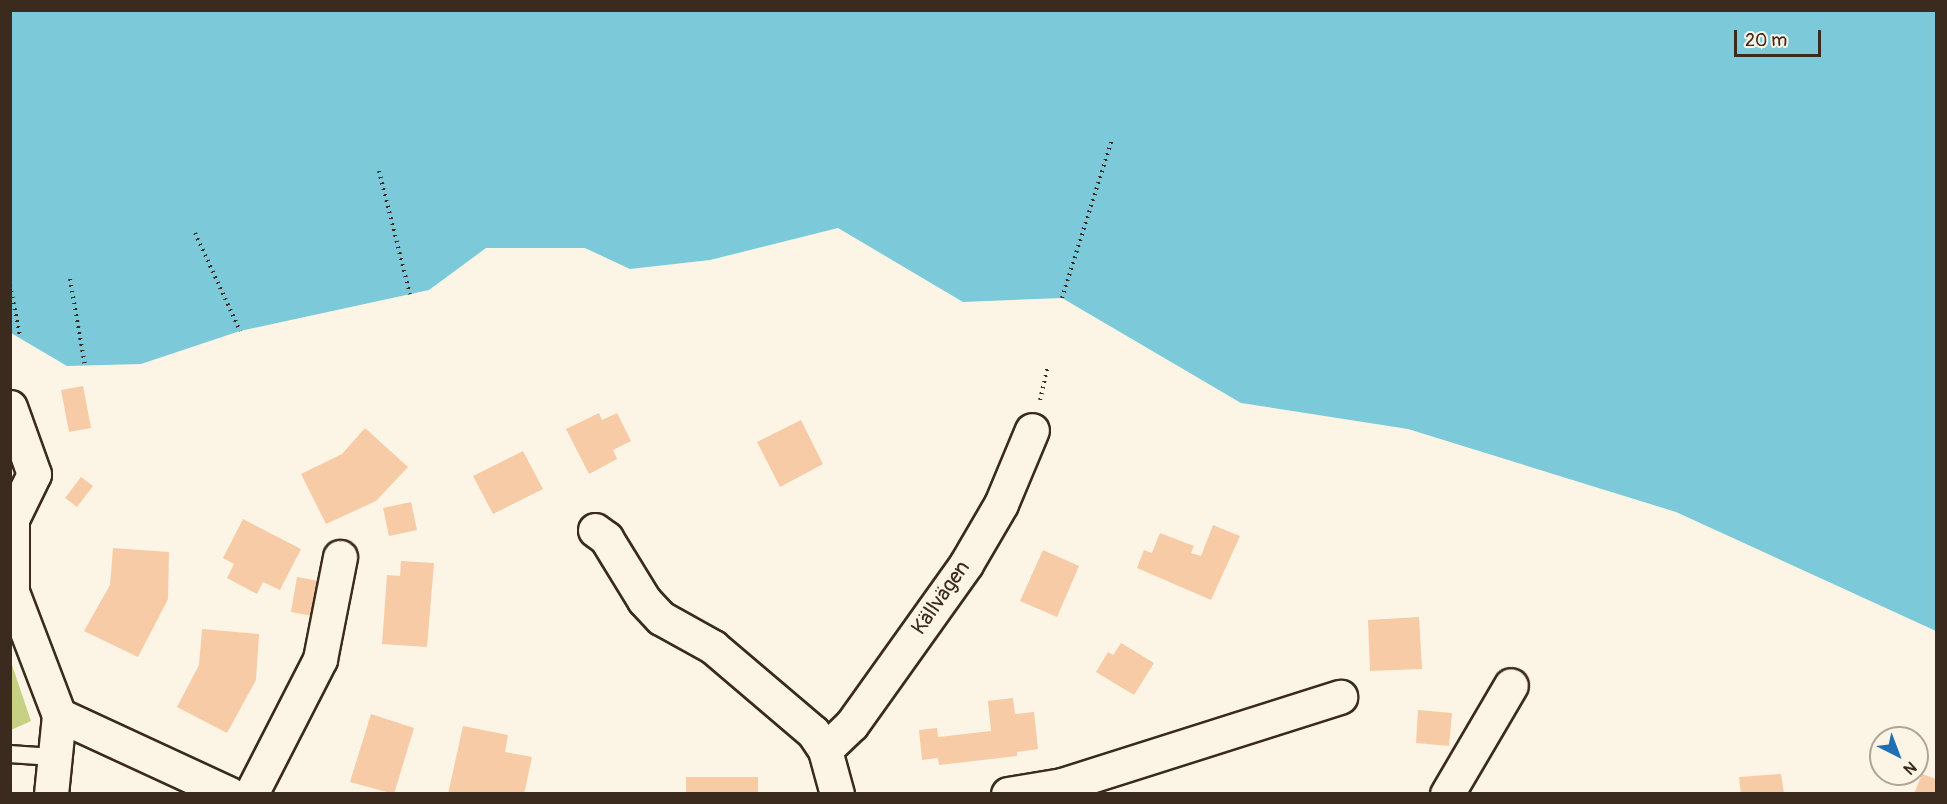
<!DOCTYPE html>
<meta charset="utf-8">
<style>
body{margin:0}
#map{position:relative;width:1947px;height:804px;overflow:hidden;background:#fcf5e5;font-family:Pangolin,sans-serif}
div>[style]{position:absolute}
.green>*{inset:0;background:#c7d184}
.water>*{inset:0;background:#7ccad9}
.building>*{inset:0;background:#f7cba6}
.path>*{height:4px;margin-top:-2px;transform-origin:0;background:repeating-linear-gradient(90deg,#3b2a1e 0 1.5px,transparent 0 6px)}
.roads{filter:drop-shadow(2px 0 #3b2a1e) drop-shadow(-2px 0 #3b2a1e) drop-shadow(0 2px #3b2a1e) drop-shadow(0 -2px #3b2a1e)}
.lane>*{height:16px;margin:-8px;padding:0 8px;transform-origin:8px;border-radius:8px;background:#fcf5e5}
.street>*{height:33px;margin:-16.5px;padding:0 16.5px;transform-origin:16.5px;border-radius:16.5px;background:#fcf5e5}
span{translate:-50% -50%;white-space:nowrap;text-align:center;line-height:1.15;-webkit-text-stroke:4.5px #fcf5e5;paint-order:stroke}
.street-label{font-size:21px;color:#3b2a1e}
.frame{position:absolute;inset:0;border:12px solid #3b2a1e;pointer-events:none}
.north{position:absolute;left:1869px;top:726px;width:60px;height:60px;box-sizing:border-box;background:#fcf5e5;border:2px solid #afa495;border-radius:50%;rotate:138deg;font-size:16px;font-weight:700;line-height:24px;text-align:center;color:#3b2a1e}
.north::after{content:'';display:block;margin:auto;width:21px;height:27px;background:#1f6fb2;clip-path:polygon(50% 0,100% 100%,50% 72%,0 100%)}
.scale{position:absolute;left:1734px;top:30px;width:87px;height:27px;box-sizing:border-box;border:3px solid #3b2a1e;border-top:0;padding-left:8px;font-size:18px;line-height:21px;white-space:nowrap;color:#3b2a1e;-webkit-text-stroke:4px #fcf5e5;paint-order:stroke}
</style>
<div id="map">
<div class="green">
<div style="clip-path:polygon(10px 659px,31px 721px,11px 730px,10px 730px)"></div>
</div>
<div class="water">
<div style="clip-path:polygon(11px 10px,1936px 11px,1936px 631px,1676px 512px,1408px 429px,1241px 403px,1062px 298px,963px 302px,838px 228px,710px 260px,630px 269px,585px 248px,486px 248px,429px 290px,240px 331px,141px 364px,67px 366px,11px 333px)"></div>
</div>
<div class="building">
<div style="clip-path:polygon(83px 386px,91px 428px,69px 432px,61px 390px)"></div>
<div style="clip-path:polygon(599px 413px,602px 420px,617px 413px,631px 441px,613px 450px,617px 459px,589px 474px,566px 429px)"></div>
<div style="clip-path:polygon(801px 420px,823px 464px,780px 487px,757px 442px)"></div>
<div style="clip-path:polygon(365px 428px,408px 467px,376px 501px,326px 524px,301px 474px,342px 454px)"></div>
<div style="clip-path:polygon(523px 451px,543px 489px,493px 514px,473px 476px)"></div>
<div style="clip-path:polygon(81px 477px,93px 486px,77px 507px,65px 498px)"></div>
<div style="clip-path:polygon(411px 502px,417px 530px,389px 536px,383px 508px)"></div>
<div style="clip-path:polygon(243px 519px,301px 549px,280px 590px,263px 582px,257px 594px,227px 578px,234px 564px,223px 558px)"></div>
<div style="clip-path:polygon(1213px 525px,1240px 536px,1211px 600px,1137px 568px,1144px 550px,1152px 553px,1160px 533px,1194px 546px,1191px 553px,1201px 556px)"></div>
<div style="clip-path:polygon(113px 548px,169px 552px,168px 599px,138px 657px,84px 631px,110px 585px)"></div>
<div style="clip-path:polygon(1043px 550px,1079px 566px,1057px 617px,1020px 601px)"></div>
<div style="clip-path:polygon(401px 561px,434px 563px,427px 647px,382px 644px,387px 575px,400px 576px)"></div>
<div style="clip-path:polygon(297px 577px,324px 582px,318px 617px,291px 612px)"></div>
<div style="clip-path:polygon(1419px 617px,1422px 669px,1370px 671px,1368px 620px)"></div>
<div style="clip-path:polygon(202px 629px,259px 634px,256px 680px,227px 733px,177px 707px,199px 665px)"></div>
<div style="clip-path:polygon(1121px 643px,1154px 663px,1134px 695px,1096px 672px,1108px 652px,1113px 655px)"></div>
<div style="clip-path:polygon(1013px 698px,1015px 714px,1034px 712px,1038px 749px,1017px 752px,1017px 756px,939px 765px,938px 758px,922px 760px,919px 730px,937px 728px,938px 737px,991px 731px,988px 701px)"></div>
<div style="clip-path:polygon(1418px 710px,1452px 713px,1449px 746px,1416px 743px)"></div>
<div style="clip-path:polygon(371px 714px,414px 728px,394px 794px,350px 782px)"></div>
<div style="clip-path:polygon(463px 726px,508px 735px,505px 752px,532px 757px,524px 794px,448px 794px)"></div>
<div style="clip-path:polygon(1781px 774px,1784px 794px,1741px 794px,1739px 777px)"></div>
<div style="clip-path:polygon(1922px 774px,1936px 779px,1936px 794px,1914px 794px)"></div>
<div style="clip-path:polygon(686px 777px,758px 777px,758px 794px,686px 794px)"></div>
</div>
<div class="path">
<div style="left:379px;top:171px;width:127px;rotate:75.9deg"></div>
<div style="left:195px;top:233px;width:108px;rotate:65.3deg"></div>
<div style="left:70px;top:279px;width:88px;rotate:80.2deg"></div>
<div style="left:10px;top:285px;width:52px;rotate:78.9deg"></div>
<div style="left:1062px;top:298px;width:167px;rotate:-72.5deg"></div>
<div style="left:1040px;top:400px;width:35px;rotate:-77deg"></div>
</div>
<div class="roads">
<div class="lane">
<div style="left:10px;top:754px;width:42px;rotate:4.1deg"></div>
</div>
<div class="street">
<div style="left:10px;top:407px;width:71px;rotate:70.3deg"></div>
<div style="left:34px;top:474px;width:50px;rotate:116.1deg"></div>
<div style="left:12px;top:519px;width:73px;rotate:90deg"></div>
<div style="left:12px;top:592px;width:132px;rotate:69.1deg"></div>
<div style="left:59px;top:715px;width:188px;rotate:24.8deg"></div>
<div style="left:595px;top:530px;width:14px;rotate:36deg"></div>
<div style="left:606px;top:538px;width:73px;rotate:58.5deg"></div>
<div style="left:644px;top:600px;width:25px;rotate:47deg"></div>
<div style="left:661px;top:618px;width:60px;rotate:29.1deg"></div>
<div style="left:713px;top:647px;width:131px;rotate:40.4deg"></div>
<div style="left:813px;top:732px;width:22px;rotate:56deg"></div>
<div style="left:51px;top:794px;width:79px;rotate:-84.2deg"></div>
<div style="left:251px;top:794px;width:152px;rotate:-62.9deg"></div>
<div style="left:320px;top:659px;width:104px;rotate:-78.9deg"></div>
<div style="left:837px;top:794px;width:46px;rotate:-105.3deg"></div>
<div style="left:825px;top:750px;width:37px;rotate:-44deg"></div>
<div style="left:852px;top:724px;width:196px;rotate:-54.5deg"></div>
<div style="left:966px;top:564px;width:69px;rotate:-59.7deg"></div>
<div style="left:1001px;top:504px;width:80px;rotate:-67.3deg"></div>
<div style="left:1008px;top:794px;width:55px;rotate:-9.5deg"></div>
<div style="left:1062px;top:785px;width:292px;rotate:-17.6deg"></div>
<div style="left:1447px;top:794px;width:126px;rotate:-59.6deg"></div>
</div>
</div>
<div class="street-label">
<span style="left:941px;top:598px;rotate:-55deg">Källvägen</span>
</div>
<div class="frame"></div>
<div class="north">N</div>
<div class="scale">20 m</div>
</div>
